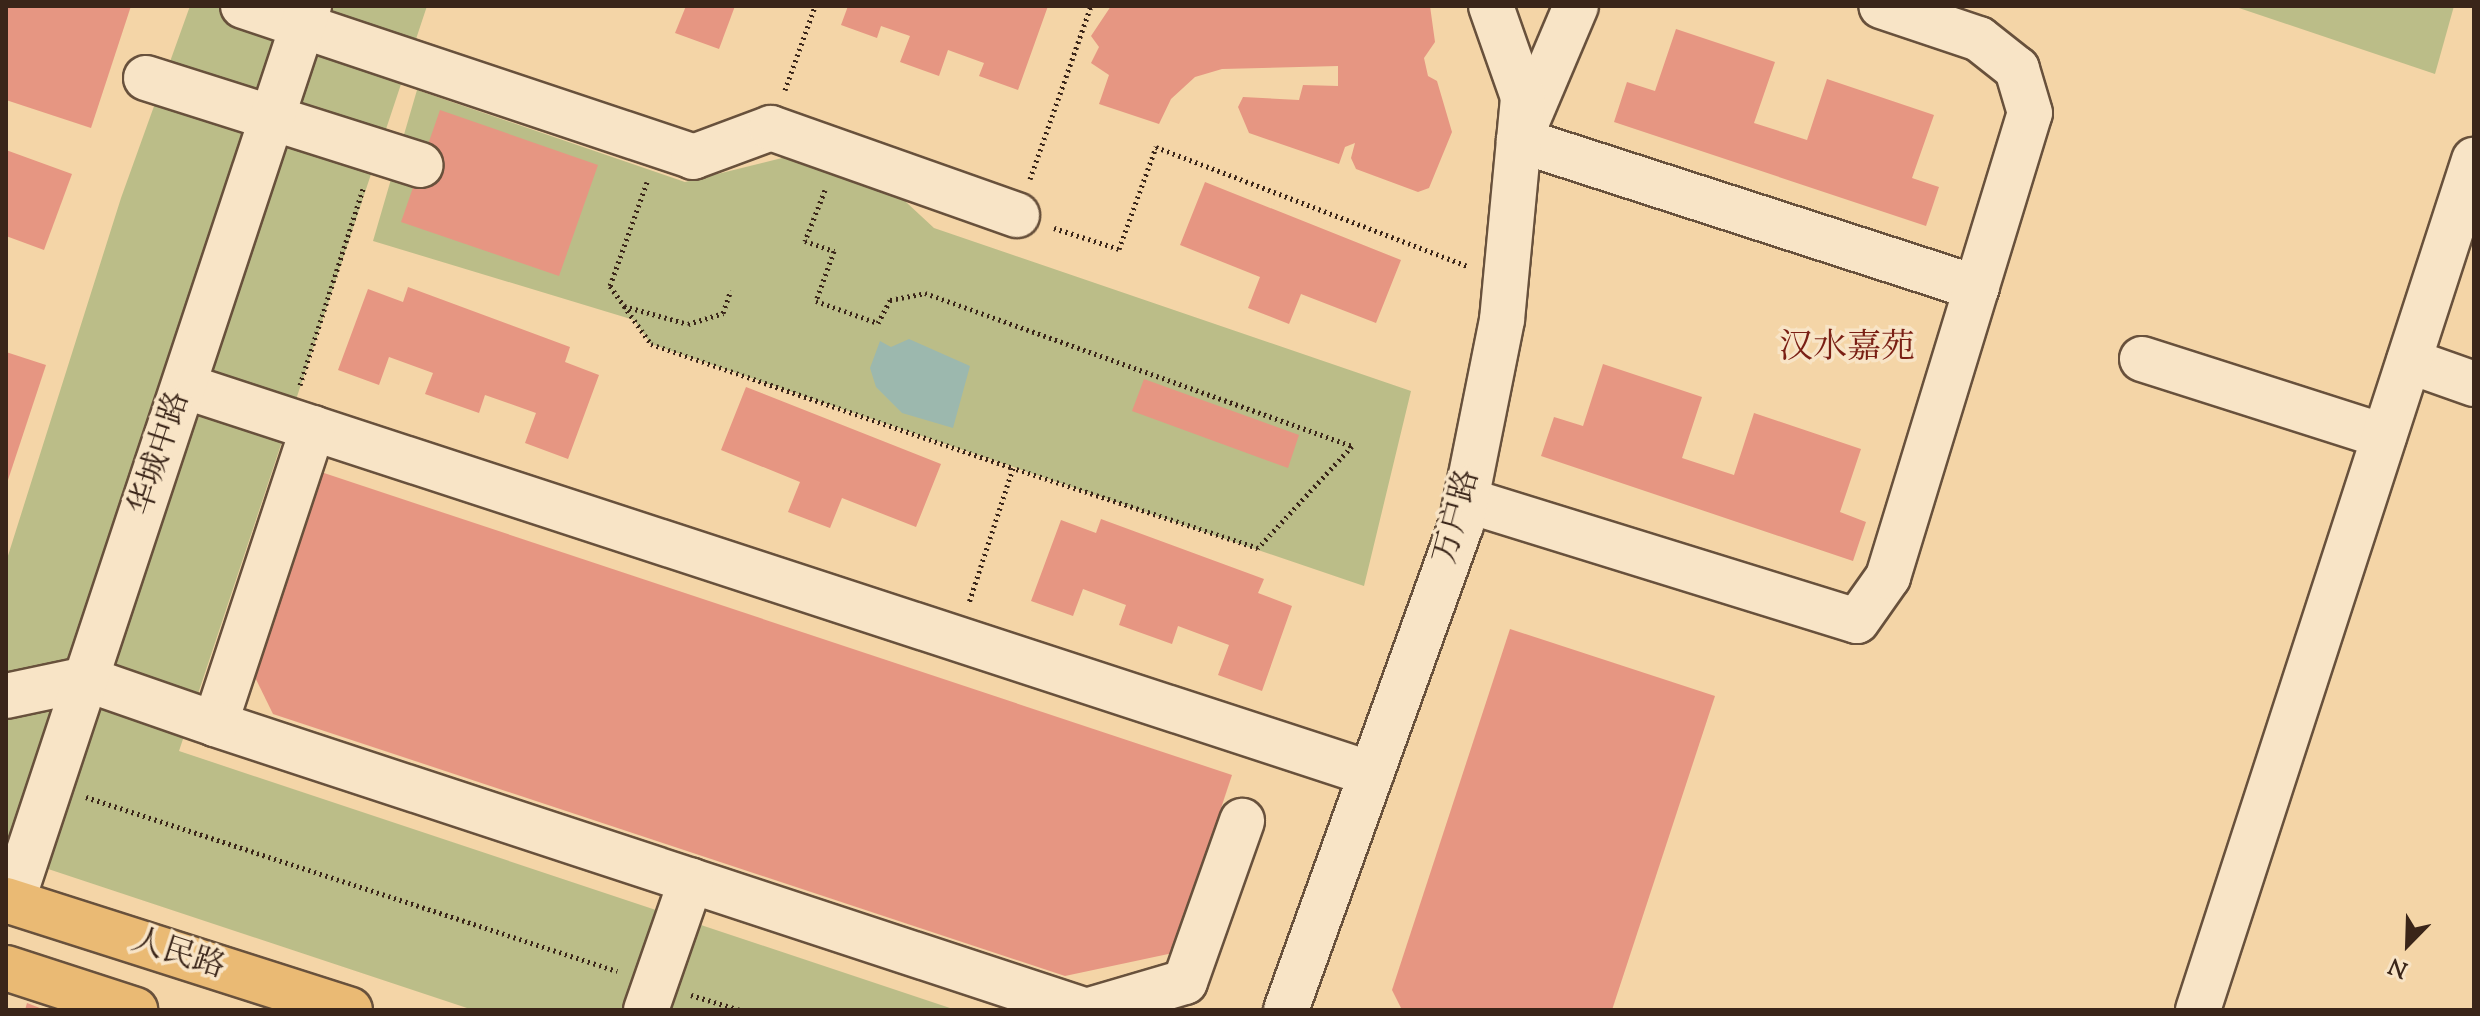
<!DOCTYPE html>
<meta charset="utf-8">
<style>
body{margin:0}
#map{position:relative;width:2480px;height:1016px;overflow:hidden;background:#f4d5a7;font-family:"Sorts Mill Goudy","Noto Serif SC",serif}
div>[style]{position:absolute}
.green>*{inset:0;background:#bbbd88}
.water>*{inset:0;background:#9cb8ae}
.building>*{inset:0;background:#e69682}
.path>*{height:5px;margin-top:-2.5px;transform-origin:0;background:repeating-linear-gradient(90deg,#3a2519 0 2px,transparent 0 6px)}
.roads{filter:drop-shadow(2px 0 #68513c) drop-shadow(-2px 0 #68513c) drop-shadow(0 2px #68513c) drop-shadow(0 -2px #68513c)}
.minor>*{height:44px;margin:-22px;padding:0 22px;transform-origin:22px;border-radius:22px;background:#f8e4c6}
.major>*{height:44px;margin:-22px;padding:0 22px;transform-origin:22px;border-radius:22px;background:#eaba74}
span{translate:-50% -50%;white-space:nowrap;text-align:center;line-height:1.15;-webkit-text-stroke:7px #f8e4c6;paint-order:stroke}
.street-label{font-size:32px;color:#3a2519}
.neighbourhood-label{font-size:34px;color:#7a1f14}
.frame{position:absolute;inset:0;border:8px solid #3a2519;pointer-events:none}
.north{position:absolute;left:2368px;top:904px;width:80px;height:80px;-webkit-text-stroke:6px #f8e4c6;paint-order:stroke;rotate:203deg;font-size:22px;font-weight:700;line-height:32px;text-align:center;color:#3a2519}
.north::after{content:'';display:block;margin:auto;width:28px;height:36px;background:#3a2519;clip-path:polygon(50% 0,100% 100%,50% 72%,0 100%)}
</style>
<div id="map">
<div class="green">
<div style="clip-path:polygon(190px 6px,427px 6px,179px 751px,956px 1010px,473px 1010px,6px 855px,6px 562px,121px 198px)"></div>
<div style="clip-path:polygon(2233px 6px,2454px 6px,2435px 74px)"></div>
<div style="clip-path:polygon(417px 90px,685px 182px,806px 152px,879px 177px,934px 228px,1411px 391px,1364px 586px,651px 344px,634px 320px,373px 241px)"></div>
</div>
<div class="water">
<div style="clip-path:polygon(909px 339px,970px 366px,953px 428px,902px 413px,876px 387px,870px 368px,880px 341px,891px 347px)"></div>
</div>
<div class="building">
<div style="clip-path:polygon(6px 6px,131px 6px,91px 128px,6px 100px)"></div>
<div style="clip-path:polygon(686px 6px,735px 6px,719px 49px,675px 33px)"></div>
<div style="clip-path:polygon(848px 6px,1048px 6px,1018px 90px,979px 76px,984px 63px,948px 50px,939px 76px,900px 62px,910px 36px,881px 26px,877px 38px,841px 25px)"></div>
<div style="clip-path:polygon(1111px 6px,1430px 6px,1435px 42px,1424px 58px,1428px 76px,1437px 81px,1452px 132px,1429px 188px,1418px 192px,1356px 169px,1351px 158px,1355px 143px,1345px 147px,1339px 164px,1249px 133px,1238px 107px,1243px 97px,1299px 100px,1303px 85px,1338px 86px,1338px 66px,1222px 69px,1195px 77px,1171px 99px,1159px 124px,1099px 104px,1109px 75px,1091px 63px,1099px 47px,1091px 36px)"></div>
<div style="clip-path:polygon(1676px 29px,1775px 62px,1754px 123px,1807px 140px,1827px 79px,1934px 115px,1912px 178px,1939px 187px,1926px 226px,1614px 122px,1627px 82px,1655px 91px)"></div>
<div style="clip-path:polygon(440px 110px,598px 165px,559px 276px,401px 222px)"></div>
<div style="clip-path:polygon(6px 150px,72px 174px,44px 250px,6px 236px)"></div>
<div style="clip-path:polygon(1205px 182px,1401px 260px,1376px 323px,1301px 294px,1289px 324px,1248px 308px,1260px 277px,1180px 245px)"></div>
<div style="clip-path:polygon(408px 287px,570px 347px,565px 362px,599px 375px,568px 459px,525px 443px,536px 413px,485px 395px,479px 413px,425px 394px,433px 373px,389px 357px,379px 385px,338px 370px,368px 289px,403px 302px)"></div>
<div style="clip-path:polygon(6px 352px,46px 365px,7px 483px,6px 482px)"></div>
<div style="clip-path:polygon(1603px 364px,1702px 397px,1682px 458px,1734px 475px,1754px 413px,1861px 449px,1840px 512px,1866px 522px,1853px 561px,1541px 456px,1554px 417px,1583px 426px)"></div>
<div style="clip-path:polygon(1144px 379px,1299px 435px,1288px 468px,1132px 411px)"></div>
<div style="clip-path:polygon(746px 387px,941px 464px,916px 527px,842px 498px,830px 528px,788px 512px,800px 482px,721px 450px)"></div>
<div style="clip-path:polygon(315px 470px,1232px 775px,1173px 953px,1065px 976px,273px 714px,250px 667px)"></div>
<div style="clip-path:polygon(1101px 519px,1264px 579px,1258px 593px,1292px 606px,1262px 691px,1218px 675px,1229px 645px,1178px 626px,1172px 644px,1119px 625px,1126px 605px,1083px 589px,1073px 616px,1031px 601px,1061px 520px,1096px 533px)"></div>
<div style="clip-path:polygon(1510px 629px,1715px 696px,1612px 1010px,1402px 1010px,1392px 990px)"></div>
<div style="clip-path:polygon(27px 1003px,45px 1010px,25px 1010px)"></div>
</div>
<div class="path">
<div style="left:785px;top:90px;width:89px;rotate:-70.3deg"></div>
<div style="left:1030px;top:179px;width:183px;rotate:-70.6deg"></div>
<div style="left:647px;top:182px;width:110px;rotate:109.6deg"></div>
<div style="left:610px;top:286px;width:71px;rotate:54.7deg"></div>
<div style="left:651px;top:344px;width:383px;rotate:18.9deg"></div>
<div style="left:1013px;top:468px;width:142px;rotate:108.1deg"></div>
<div style="left:825px;top:190px;width:55px;rotate:111.4deg"></div>
<div style="left:805px;top:241px;width:31px;rotate:19deg"></div>
<div style="left:834px;top:251px;width:53px;rotate:109.8deg"></div>
<div style="left:816px;top:301px;width:66px;rotate:19.5deg"></div>
<div style="left:878px;top:323px;width:26px;rotate:-62deg"></div>
<div style="left:890px;top:300px;width:36px;rotate:-11deg"></div>
<div style="left:925px;top:293px;width:454px;rotate:19.7deg"></div>
<div style="left:1352px;top:446px;width:139px;rotate:132.7deg"></div>
<div style="left:1258px;top:548px;width:258px;rotate:-161.9deg"></div>
<div style="left:1054px;top:228px;width:68px;rotate:17.9deg"></div>
<div style="left:1119px;top:249px;width:109px;rotate:-70.1deg"></div>
<div style="left:1156px;top:147px;width:333px;rotate:20.9deg"></div>
<div style="left:624px;top:306px;width:66px;rotate:15.7deg"></div>
<div style="left:688px;top:324px;width:37px;rotate:-17deg"></div>
<div style="left:723px;top:313px;width:24px;rotate:-71deg"></div>
<div style="left:300px;top:385px;width:206px;rotate:-72.2deg"></div>
<div style="left:86px;top:797px;width:559px;rotate:18.14deg"></div>
<div style="left:691px;top:995px;width:51px;rotate:17deg"></div>
</div>
<div class="roads">
<div class="minor">
<div style="left:243px;top:6px;width:475px;rotate:18.5deg"></div>
<div style="left:693px;top:157px;width:83px;rotate:-20.4deg"></div>
<div style="left:771px;top:128px;width:261px;rotate:19.5deg"></div>
<div style="left:1576px;top:6px;width:146px;rotate:113deg"></div>
<div style="left:1519px;top:140px;width:481px;rotate:17.9deg"></div>
<div style="left:146px;top:78px;width:288px;rotate:17.6deg"></div>
<div style="left:2142px;top:359px;width:254px;rotate:17.7deg"></div>
<div style="left:2409px;top:361px;width:69px;rotate:19.5deg"></div>
<div style="left:184px;top:386px;width:1249px;rotate:18.1deg"></div>
<div style="left:313px;top:428px;width:312px;rotate:108.3deg"></div>
<div style="left:215px;top:724px;width:915px;rotate:18.22deg"></div>
<div style="left:1466px;top:500px;width:409px;rotate:17.2deg"></div>
<div style="left:1857px;top:621px;width:54px;rotate:-54.8deg"></div>
<div style="left:1888px;top:577px;width:485px;rotate:-73deg"></div>
<div style="left:2030px;top:113px;width:46px;rotate:-106.5deg"></div>
<div style="left:2017px;top:69px;width:48px;rotate:-141.7deg"></div>
<div style="left:1979px;top:39px;width:103px;rotate:-161.4deg"></div>
<div style="left:6px;top:696px;width:82px;rotate:-12deg"></div>
<div style="left:86px;top:679px;width:137px;rotate:19.2deg"></div>
<div style="left:12px;top:902px;width:944px;rotate:-71.66deg"></div>
<div style="left:646px;top:1010px;width:137px;rotate:-70.8deg"></div>
<div style="left:1089px;top:1010px;width:100px;rotate:-16.3deg"></div>
<div style="left:1185px;top:982px;width:171px;rotate:-70.5deg"></div>
<div style="left:1286px;top:1010px;width:516px;rotate:-70.16deg"></div>
<div style="left:1461px;top:525px;width:209px;rotate:-78.7deg"></div>
<div style="left:1502px;top:320px;width:224px;rotate:-84.6deg"></div>
<div style="left:1523px;top:97px;width:96px;rotate:-109.4deg"></div>
<div style="left:2198px;top:1010px;width:894px;rotate:-72.01deg"></div>
</div>
<div class="major">
<div style="left:6px;top:900px;width:361px;rotate:17.7deg"></div>
<div style="left:6px;top:968px;width:136px;rotate:18deg"></div>
</div>
</div>
<div class="street-label">
<span style="left:161px;top:454px;rotate:-72deg">华城中路</span>
<span style="left:1458px;top:517px;rotate:-75deg">万户路</span>
<span style="left:178px;top:955px;rotate:18deg">人民路</span>
</div>
<div class="neighbourhood-label">
<span style="left:1847px;top:349px">汉水嘉苑</span>
</div>
<div class="frame"></div>
<div class="north">N</div>
</div>
